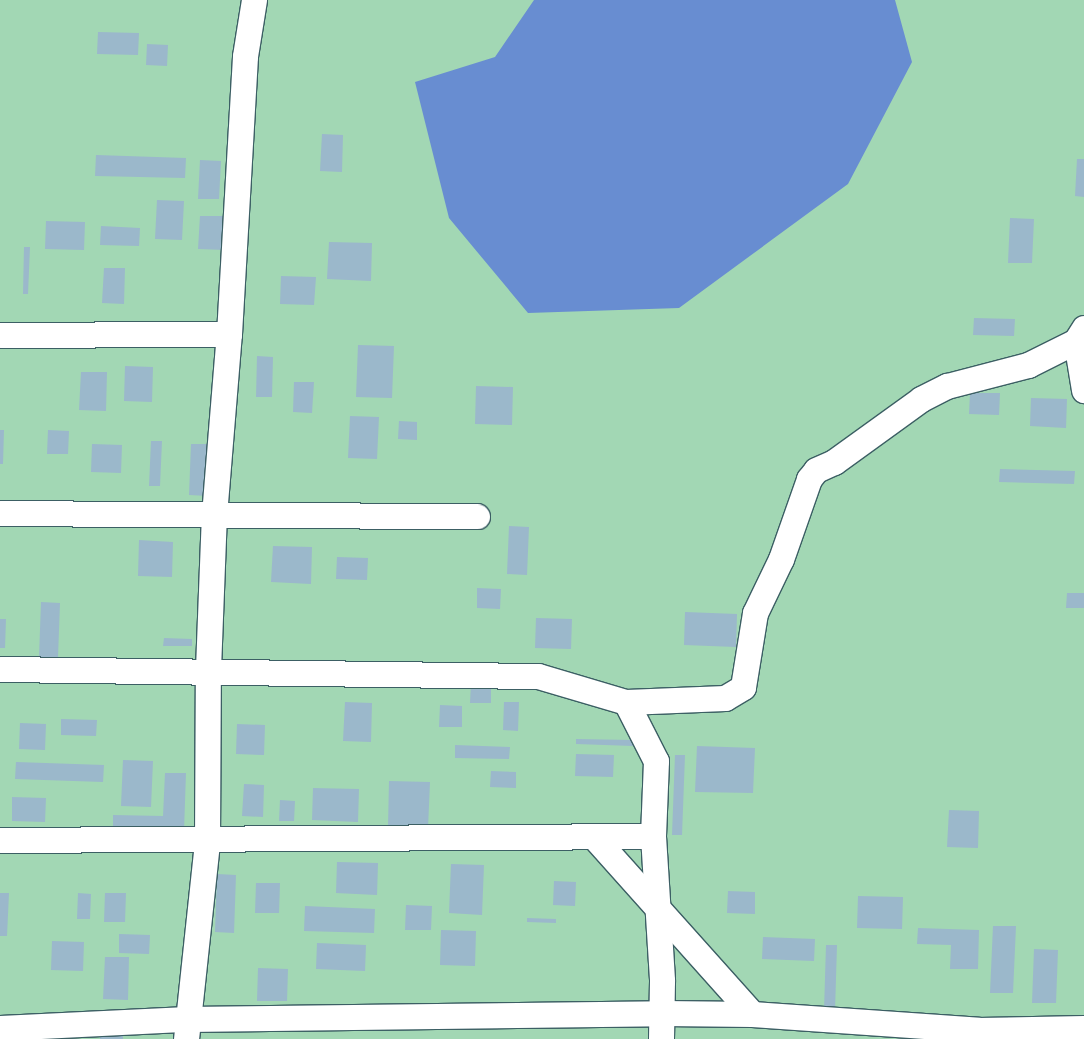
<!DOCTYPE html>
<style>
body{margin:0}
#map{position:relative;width:1084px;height:1039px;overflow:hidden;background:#c0e7ed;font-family:"Work Sans",sans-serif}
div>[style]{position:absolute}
.green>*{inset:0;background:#a2d7b4}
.water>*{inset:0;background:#688dd1}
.building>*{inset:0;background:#9bb8cb}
.roads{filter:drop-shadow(1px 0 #3c5f64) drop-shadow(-1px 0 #3c5f64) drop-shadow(0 1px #3c5f64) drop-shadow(0 -1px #3c5f64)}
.minor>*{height:25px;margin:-12.5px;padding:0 12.5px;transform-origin:12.5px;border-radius:12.5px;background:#fff}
span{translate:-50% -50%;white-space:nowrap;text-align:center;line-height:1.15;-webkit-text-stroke:4.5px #cdf4fa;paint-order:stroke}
</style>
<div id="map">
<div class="green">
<div style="clip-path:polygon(0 0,1084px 0,1084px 1039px,0 1039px)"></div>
</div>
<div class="water">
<div style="clip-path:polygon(534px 0,895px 0,912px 62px,848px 184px,679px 308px,528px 313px,449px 218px,415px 82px,495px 57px)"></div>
</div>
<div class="building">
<div style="clip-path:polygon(98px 32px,139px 33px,138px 55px,97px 54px)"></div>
<div style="clip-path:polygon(147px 44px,168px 45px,167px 66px,146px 65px)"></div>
<div style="clip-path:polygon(322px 134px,343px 135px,342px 172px,320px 171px)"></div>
<div style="clip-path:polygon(96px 155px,186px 158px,185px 178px,95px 176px)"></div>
<div style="clip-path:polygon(1077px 159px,1084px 159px,1084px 197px,1075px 196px)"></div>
<div style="clip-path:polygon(200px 160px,221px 161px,219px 199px,198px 199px)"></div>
<div style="clip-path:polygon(157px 200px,184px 201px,182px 240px,155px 239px)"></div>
<div style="clip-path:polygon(200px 216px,226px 216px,225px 250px,198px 249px)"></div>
<div style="clip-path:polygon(1010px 218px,1034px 219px,1032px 263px,1008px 263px)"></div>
<div style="clip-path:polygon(46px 221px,85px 222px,84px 250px,45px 249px)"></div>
<div style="clip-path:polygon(101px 226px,140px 228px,139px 246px,100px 245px)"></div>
<div style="clip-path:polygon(329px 242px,372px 243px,371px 281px,327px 279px)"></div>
<div style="clip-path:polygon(24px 247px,30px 247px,28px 294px,23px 294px)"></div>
<div style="clip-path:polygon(104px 268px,125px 268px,124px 304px,102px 303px)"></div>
<div style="clip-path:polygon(281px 276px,316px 277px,314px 305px,280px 304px)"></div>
<div style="clip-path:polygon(974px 318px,1015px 319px,1014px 336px,973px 335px)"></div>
<div style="clip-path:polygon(358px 345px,394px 346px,392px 398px,356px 397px)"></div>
<div style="clip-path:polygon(257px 356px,273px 357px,272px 397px,256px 397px)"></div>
<div style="clip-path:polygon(125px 366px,153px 367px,152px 402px,124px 401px)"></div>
<div style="clip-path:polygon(81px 372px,107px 372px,106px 411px,79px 410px)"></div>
<div style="clip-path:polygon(294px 382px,314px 382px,312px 413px,293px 412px)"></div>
<div style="clip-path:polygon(476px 386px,513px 387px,512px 425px,475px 424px)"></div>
<div style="clip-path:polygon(970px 393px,1000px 393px,999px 415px,969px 414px)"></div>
<div style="clip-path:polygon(1031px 398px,1067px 399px,1066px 428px,1030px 426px)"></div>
<div style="clip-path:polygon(350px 416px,379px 417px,377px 459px,348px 458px)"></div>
<div style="clip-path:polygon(399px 421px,417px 422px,417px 440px,398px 439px)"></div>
<div style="clip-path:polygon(0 430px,4px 430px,3px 464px,0 464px)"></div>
<div style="clip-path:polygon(48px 430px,69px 431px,68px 454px,47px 454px)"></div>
<div style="clip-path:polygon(151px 441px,162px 441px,160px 486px,149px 486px)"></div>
<div style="clip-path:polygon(92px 444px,122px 445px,121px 473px,91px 472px)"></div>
<div style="clip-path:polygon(191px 444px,209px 444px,208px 496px,189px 495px)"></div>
<div style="clip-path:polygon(1000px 469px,1075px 471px,1074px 484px,999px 482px)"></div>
<div style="clip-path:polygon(509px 526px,529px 527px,527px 575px,507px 574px)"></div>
<div style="clip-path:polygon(139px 540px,173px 542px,172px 577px,138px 576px)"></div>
<div style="clip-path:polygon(273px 546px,312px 547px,311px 584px,271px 582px)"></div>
<div style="clip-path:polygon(337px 557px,368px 558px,367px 580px,336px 579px)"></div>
<div style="clip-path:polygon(477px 588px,501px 589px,500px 609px,477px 608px)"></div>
<div style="clip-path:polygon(1067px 593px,1084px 593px,1084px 608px,1066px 608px)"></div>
<div style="clip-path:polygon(41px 602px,60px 603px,58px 657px,39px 657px)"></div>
<div style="clip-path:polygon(685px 612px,737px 614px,736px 647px,684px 645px)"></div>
<div style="clip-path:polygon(536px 618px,572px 619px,571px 649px,535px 648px)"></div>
<div style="clip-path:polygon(0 619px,6px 619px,5px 648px,0 648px)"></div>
<div style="clip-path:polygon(164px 638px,192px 639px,192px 646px,163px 646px)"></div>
<div style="clip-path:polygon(471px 683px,491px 684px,491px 703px,470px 703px)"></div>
<div style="clip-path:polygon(345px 702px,372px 703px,371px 742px,343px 741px)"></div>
<div style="clip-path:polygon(504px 702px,519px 702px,518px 731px,503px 730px)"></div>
<div style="clip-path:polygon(440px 705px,462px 706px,462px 727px,439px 727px)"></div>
<div style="clip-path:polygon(61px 719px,97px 720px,96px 736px,61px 735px)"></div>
<div style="clip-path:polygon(20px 723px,46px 724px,45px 750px,19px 749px)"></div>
<div style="clip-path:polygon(237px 724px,265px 725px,264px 755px,236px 754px)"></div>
<div style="clip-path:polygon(576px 739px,633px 740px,633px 746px,576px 744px)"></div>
<div style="clip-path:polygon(455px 745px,510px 747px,509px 759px,455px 758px)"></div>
<div style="clip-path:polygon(697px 746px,755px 748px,753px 793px,695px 792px)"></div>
<div style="clip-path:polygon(576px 754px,614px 755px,613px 777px,575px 776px)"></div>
<div style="clip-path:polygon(675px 755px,685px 755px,682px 835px,672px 835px)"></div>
<div style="clip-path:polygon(123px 760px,153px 761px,151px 807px,121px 806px)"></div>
<div style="clip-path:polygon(16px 762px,104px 765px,103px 782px,15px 779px)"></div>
<div style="clip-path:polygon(491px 771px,516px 772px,516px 788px,490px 787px)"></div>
<div style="clip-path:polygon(165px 773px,186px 773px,184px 831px,113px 829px,113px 815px,163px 816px)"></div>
<div style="clip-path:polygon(389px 781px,430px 782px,428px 828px,388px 827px)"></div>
<div style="clip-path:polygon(244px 784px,264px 785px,263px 817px,242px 816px)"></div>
<div style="clip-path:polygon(313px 788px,359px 789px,358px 822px,312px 820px)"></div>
<div style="clip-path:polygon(12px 797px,46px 798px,45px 822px,12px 821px)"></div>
<div style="clip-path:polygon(280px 800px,295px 801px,294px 821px,279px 821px)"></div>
<div style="clip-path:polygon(949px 810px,979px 811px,978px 848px,947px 847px)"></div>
<div style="clip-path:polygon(337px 862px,378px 863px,377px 895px,336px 893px)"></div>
<div style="clip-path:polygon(451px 864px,484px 865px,482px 915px,449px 913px)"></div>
<div style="clip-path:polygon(217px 874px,236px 875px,234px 933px,215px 932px)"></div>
<div style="clip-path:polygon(554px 881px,576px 882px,575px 906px,553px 905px)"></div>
<div style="clip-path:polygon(256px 883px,280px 883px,279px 913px,255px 913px)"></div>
<div style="clip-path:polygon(728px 891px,755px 892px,755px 914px,727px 913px)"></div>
<div style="clip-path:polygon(0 893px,9px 893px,7px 936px,0 936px)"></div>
<div style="clip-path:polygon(78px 893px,91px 894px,90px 919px,77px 919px)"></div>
<div style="clip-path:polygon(105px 893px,126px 893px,125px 922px,104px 922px)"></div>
<div style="clip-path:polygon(858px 896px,903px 897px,902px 929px,857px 928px)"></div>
<div style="clip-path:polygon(406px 905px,432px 906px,431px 930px,405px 930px)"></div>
<div style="clip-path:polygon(305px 906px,375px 909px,374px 933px,304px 931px)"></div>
<div style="clip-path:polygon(527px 918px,556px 919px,556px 923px,527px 922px)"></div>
<div style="clip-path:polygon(993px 926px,1016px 926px,1013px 993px,990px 993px)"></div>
<div style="clip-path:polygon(918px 928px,979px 930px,978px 969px,950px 969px,951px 945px,917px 944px)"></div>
<div style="clip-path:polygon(441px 930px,476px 931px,475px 966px,440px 965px)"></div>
<div style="clip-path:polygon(119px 934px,150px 935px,149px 954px,119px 953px)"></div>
<div style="clip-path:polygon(763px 937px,815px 939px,814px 961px,762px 959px)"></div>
<div style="clip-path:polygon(52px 941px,84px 942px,83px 971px,51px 970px)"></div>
<div style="clip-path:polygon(317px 943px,366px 945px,365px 971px,316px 969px)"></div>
<div style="clip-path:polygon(826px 945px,837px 945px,835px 1011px,824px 1011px)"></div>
<div style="clip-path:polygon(1034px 949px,1058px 950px,1056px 1003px,1032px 1003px)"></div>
<div style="clip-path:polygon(105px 957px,129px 957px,128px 1000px,103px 999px)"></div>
<div style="clip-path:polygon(258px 968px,288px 969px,287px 1001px,257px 1001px)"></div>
<div style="clip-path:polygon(100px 1035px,123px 1036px,123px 1039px,100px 1039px)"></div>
</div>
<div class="roads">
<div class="minor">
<div style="left:1084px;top:328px;width:15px;rotate:122deg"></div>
<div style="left:1076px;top:341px;width:50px;rotate:80.7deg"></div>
<div style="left:0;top:335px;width:229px;rotate:-0.3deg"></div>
<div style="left:0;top:513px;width:477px;rotate:0.4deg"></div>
<div style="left:0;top:669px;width:538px;rotate:0.75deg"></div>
<div style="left:538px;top:676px;width:92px;rotate:16.5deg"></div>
<div style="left:626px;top:702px;width:99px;rotate:-2.3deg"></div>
<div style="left:725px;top:698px;width:21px;rotate:-31deg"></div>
<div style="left:743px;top:687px;width:75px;rotate:-80.8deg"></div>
<div style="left:755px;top:613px;width:60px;rotate:-64.3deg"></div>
<div style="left:781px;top:559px;width:85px;rotate:-70.7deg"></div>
<div style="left:809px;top:479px;width:11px;rotate:-52deg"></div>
<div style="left:816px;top:470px;width:20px;rotate:-24deg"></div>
<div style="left:834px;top:462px;width:107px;rotate:-35.9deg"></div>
<div style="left:921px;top:399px;width:29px;rotate:-27deg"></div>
<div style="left:947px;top:386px;width:84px;rotate:-14.5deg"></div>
<div style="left:1028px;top:365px;width:54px;rotate:-26.6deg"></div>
<div style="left:626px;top:702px;width:66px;rotate:63deg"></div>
<div style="left:656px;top:761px;width:75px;rotate:92.3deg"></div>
<div style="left:653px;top:836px;width:145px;rotate:86.4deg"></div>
<div style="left:662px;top:981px;width:58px;rotate:91deg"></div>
<div style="left:594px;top:837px;width:237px;rotate:48.2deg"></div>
<div style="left:0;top:840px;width:653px;rotate:-0.35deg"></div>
<div style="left:0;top:1028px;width:187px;rotate:-2.8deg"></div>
<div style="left:187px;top:1019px;width:476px;rotate:-0.7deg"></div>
<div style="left:663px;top:1013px;width:89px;rotate:0.6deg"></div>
<div style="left:752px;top:1014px;width:227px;rotate:4deg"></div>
<div style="left:978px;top:1030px;width:106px;rotate:-1.1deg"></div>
<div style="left:186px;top:1039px;width:199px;rotate:-83.9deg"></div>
<div style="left:207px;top:841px;width:172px;rotate:-89.7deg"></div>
<div style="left:208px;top:669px;width:154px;rotate:-87.8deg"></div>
<div style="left:214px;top:515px;width:182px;rotate:-85.3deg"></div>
<div style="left:229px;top:334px;width:278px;rotate:-86.7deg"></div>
<div style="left:245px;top:56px;width:57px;rotate:-80.9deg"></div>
</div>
</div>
</div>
